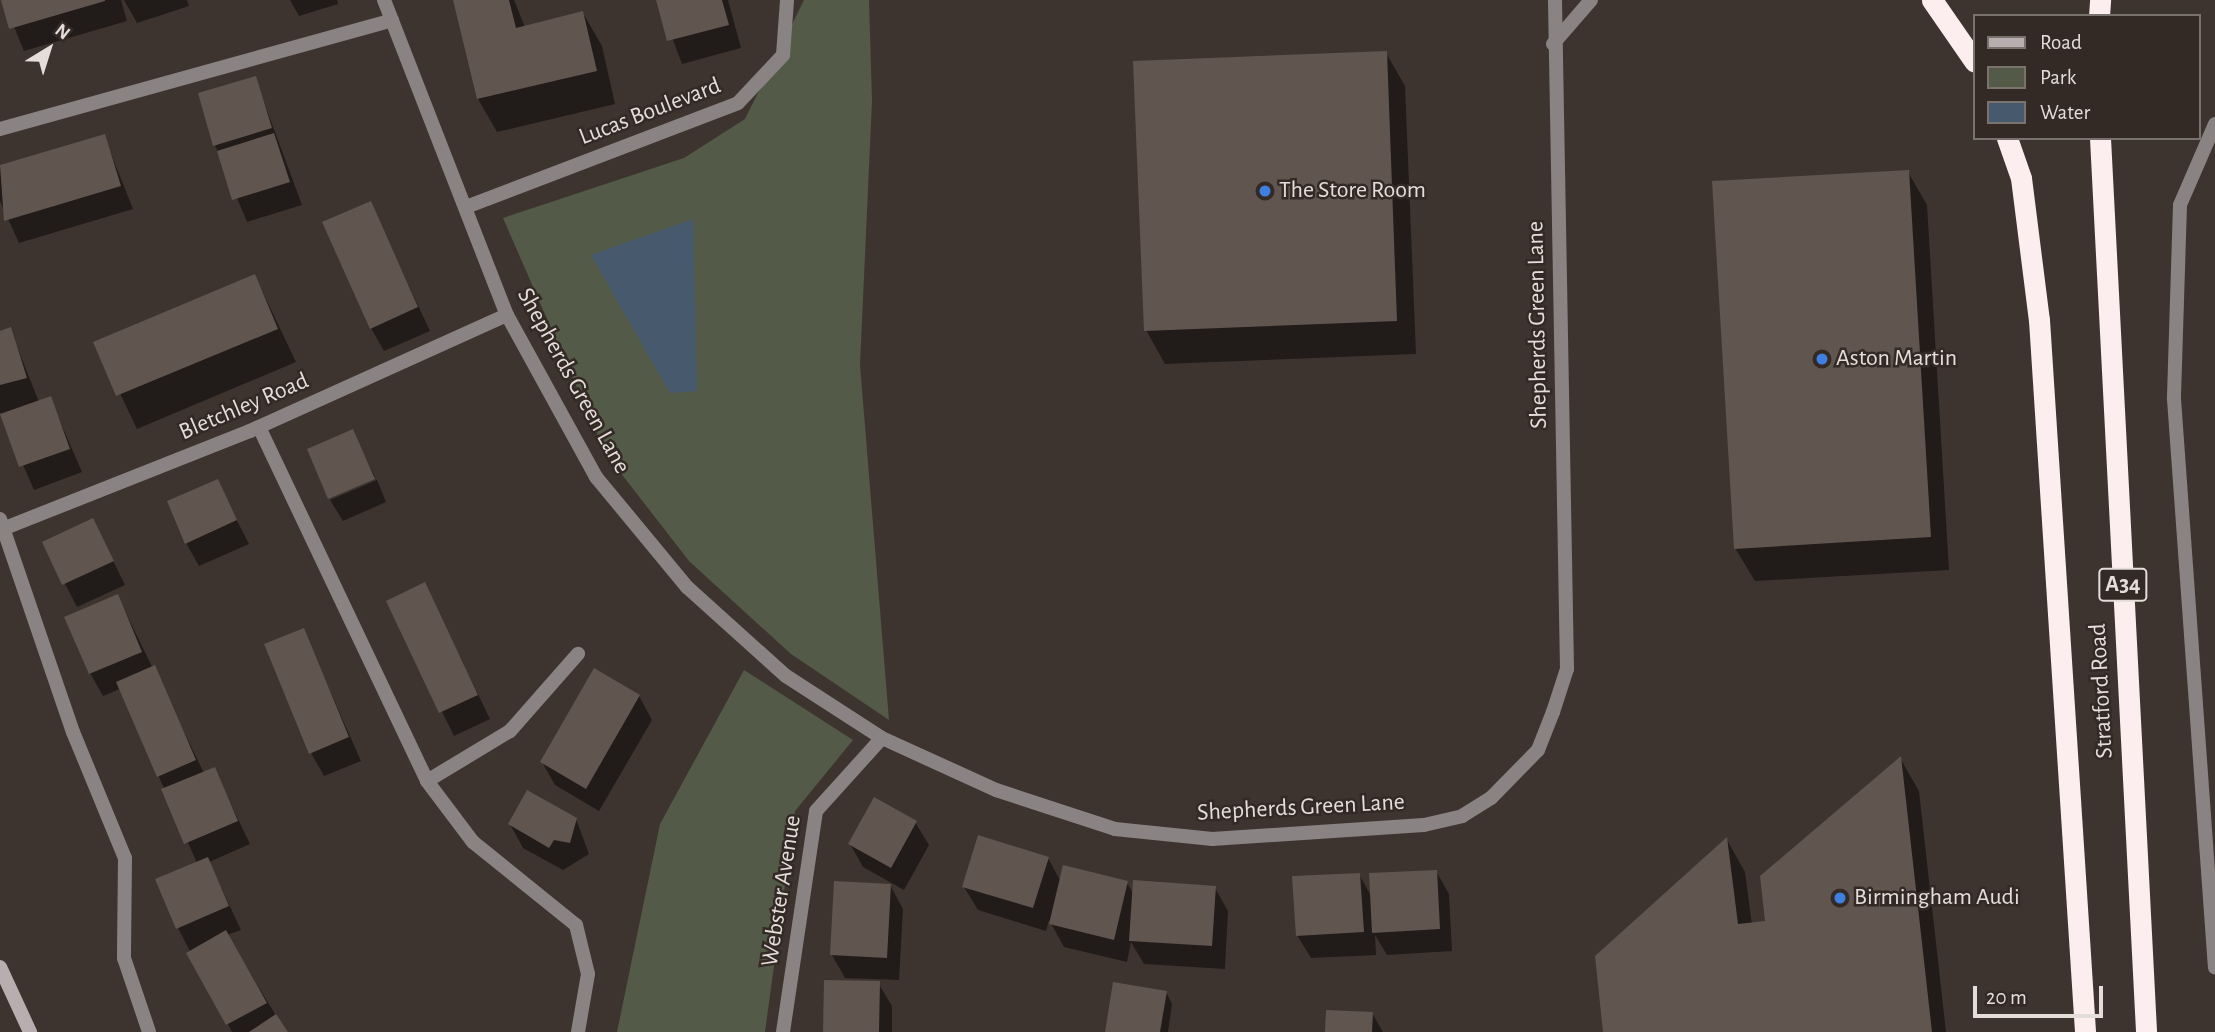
<!DOCTYPE html>
<style>
body{margin:0}
#map{position:relative;width:2215px;height:1032px;overflow:hidden;background:#3e342f;font-family:"Alegreya Sans",sans-serif}
div>[style]{position:absolute}
.green>*{inset:0;background:#545a48}
.water>*{inset:0;background:#46596d}
.shadow>*{inset:0;background:#0007}
.building>*{inset:0;background:#60554f}
.street>*{height:14px;margin:-7px;padding:0 7px;transform-origin:7px;border-radius:7px;background:#898383}
.secondary>*{height:14px;margin:-7px;padding:0 7px;transform-origin:7px;border-radius:7px;background:#b8aeaf}
.highway>*{height:21px;margin:-10.5px;padding:0 10.5px;transform-origin:10.5px;border-radius:10.5px;background:#fcedee}
.dots>*{width:19px;height:19px;translate:-50% -50%;box-sizing:border-box;border:4px solid #342a25;border-radius:50%}
span{translate:-50% -50%;white-space:nowrap;text-align:center;line-height:1.15;-webkit-text-stroke:5px #342a25;paint-order:stroke}
.shield-label span{padding:2px 5px;background:#342a25;border:2px solid;border-radius:5px;-webkit-text-stroke-width:0}
.shield-label{font-size:23px;color:#e4ddda;font-weight:700}
.street-label{font-size:24px;color:#e4ddda}
.poi-label{font-size:24px;color:#e4ddda}
.left{translate:0 -50%;text-align:left}
.legend{position:absolute;left:1973px;top:14px;width:228px;height:126px;box-sizing:border-box;background:#342a25;border:2px solid #7a726d;margin:0;padding:9px 12px;list-style:none;font-size:21px;color:#e4ddda}
.legend li{display:flex;align-items:center;gap:14px;height:35px}
.legend b{width:35px;border:2px solid #7a726d}
.north{position:absolute;left:14px;top:14px;width:70px;height:70px;-webkit-text-stroke:5px #342a25;paint-order:stroke;rotate:38deg;font-size:19px;font-weight:700;line-height:28px;text-align:center;color:#e4ddda}
.north::after{content:'';display:block;margin:auto;width:24px;height:32px;background:#e4ddda;clip-path:polygon(50% 0,100% 100%,50% 72%,0 100%)}
.scale{position:absolute;left:1973px;top:986px;width:130px;height:32px;box-sizing:border-box;border:4px solid #e4ddda;border-top:0;padding-left:9px;font-size:21px;line-height:24px;white-space:nowrap;color:#e4ddda;-webkit-text-stroke:5px #342a25;paint-order:stroke}
</style>
<div id="map">
<div class="green">
<div style="clip-path:polygon(804px 0,869px 0,872px 101px,860px 365px,889px 720px,791px 654px,689px 561px,606px 454px,503px 218px,684px 158px,745px 119px)"></div>
<div style="clip-path:polygon(744px 670px,853px 740px,795px 811px,765px 1032px,617px 1032px,660px 824px)"></div>
</div>
<div class="water">
<div style="clip-path:polygon(693px 219px,697px 391px,670px 393px,591px 255px)"></div>
</div>
<div class="shadow">
<div style="clip-path:polygon(3px 0,121px 0,127px 21px,24px 51px)"></div>
<div style="clip-path:polygon(124px 0,187px 0,189px 6px,137px 23px)"></div>
<div style="clip-path:polygon(290px 0,337px 0,338px 4px,299px 16px)"></div>
<div style="clip-path:polygon(454px 0,514px 0,525px 27px,583px 13px,602px 46px,615px 104px,497px 132px,478px 99px)"></div>
<div style="clip-path:polygon(658px 0,728px 0,741px 48px,682px 64px)"></div>
<div style="clip-path:polygon(1386px 53px,1405px 86px,1416px 354px,1165px 364px,1146px 330px)"></div>
<div style="clip-path:polygon(255px 78px,302px 205px,247px 222px,215px 145px)"></div>
<div style="clip-path:polygon(104px 136px,133px 209px,19px 243px,0 201px,0 167px)"></div>
<div style="clip-path:polygon(1908px 172px,1927px 205px,1949px 570px,1755px 581px,1735px 548px)"></div>
<div style="clip-path:polygon(370px 203px,430px 331px,384px 351px,371px 328px)"></div>
<div style="clip-path:polygon(255px 276px,296px 362px,137px 429px,96px 343px)"></div>
<div style="clip-path:polygon(10px 329px,39px 402px,50px 398px,82px 472px,34px 490px,0 412px,0 332px)"></div>
<div style="clip-path:polygon(352px 431px,375px 477px,329px 496px)"></div>
<div style="clip-path:polygon(377px 480px,386px 502px,343px 521px,330px 500px)"></div>
<div style="clip-path:polygon(217px 482px,249px 544px,199px 566px,186px 543px)"></div>
<div style="clip-path:polygon(93px 520px,125px 585px,77px 607px,44px 543px)"></div>
<div style="clip-path:polygon(425px 585px,490px 719px,454px 736px,388px 602px)"></div>
<div style="clip-path:polygon(118px 597px,204px 773px,214px 769px,250px 844px,209px 862px,241px 930px,227px 935px,286px 1032px,232px 1032px,178px 928px,197px 863px,120px 689px,103px 696px,90px 673px)"></div>
<div style="clip-path:polygon(303px 630px,361px 761px,324px 776px,311px 753px)"></div>
<div style="clip-path:polygon(639px 696px,652px 720px,599px 811px,555px 785px,542px 762px)"></div>
<div style="clip-path:polygon(1900px 758px,1919px 791px,1946px 1032px,1605px 1032px,1727px 840px,1745px 872px,1752px 925px,1767px 923px)"></div>
<div style="clip-path:polygon(576px 819px,589px 854px,563px 870px,523px 848px,510px 824px)"></div>
<div style="clip-path:polygon(915px 822px,929px 845px,904px 890px,863px 867px,850px 844px)"></div>
<div style="clip-path:polygon(1048px 858px,1061px 882px,1127px 883px,1134px 895px,1215px 888px,1228px 911px,1225px 969px,1144px 964px,1131px 942px,1127px 962px,1064px 947px,1049px 920px,1046px 931px,978px 910px,964px 887px)"></div>
<div style="clip-path:polygon(1436px 871px,1449px 894px,1452px 951px,1387px 955px,1375px 935px,1376px 955px,1311px 958px,1297px 935px,1359px 874px,1371px 896px)"></div>
<div style="clip-path:polygon(890px 885px,903px 909px,899px 980px,845px 978px,832px 955px)"></div>
<div style="clip-path:polygon(878px 983px,892px 1006px,892px 1032px,825px 1032px)"></div>
<div style="clip-path:polygon(1166px 992px,1172px 1004px,1168px 1032px,1107px 1032px)"></div>
<div style="clip-path:polygon(1372px 1013px,1383px 1032px,1327px 1032px)"></div>
</div>
<div class="building">
<div style="clip-path:polygon(1px 0,105px 0,105px 1px,9px 29px)"></div>
<div style="clip-path:polygon(453px 0,509px 0,516px 28px,583px 11px,597px 71px,477px 99px)"></div>
<div style="clip-path:polygon(656px 0,722px 0,729px 25px,667px 41px)"></div>
<div style="clip-path:polygon(1387px 51px,1397px 321px,1144px 331px,1133px 61px)"></div>
<div style="clip-path:polygon(256px 76px,272px 128px,213px 146px,198px 93px)"></div>
<div style="clip-path:polygon(274px 133px,290px 182px,232px 200px,217px 151px)"></div>
<div style="clip-path:polygon(105px 134px,121px 186px,4px 221px,0 165px)"></div>
<div style="clip-path:polygon(1909px 170px,1931px 537px,1734px 549px,1712px 181px)"></div>
<div style="clip-path:polygon(371px 201px,418px 307px,370px 329px,322px 222px)"></div>
<div style="clip-path:polygon(255px 274px,278px 329px,116px 396px,93px 342px)"></div>
<div style="clip-path:polygon(11px 327px,27px 378px,0 385px,0 331px)"></div>
<div style="clip-path:polygon(51px 396px,70px 449px,19px 467px,0 414px)"></div>
<div style="clip-path:polygon(353px 429px,375px 479px,328px 499px,307px 449px)"></div>
<div style="clip-path:polygon(218px 479px,237px 520px,185px 544px,167px 501px)"></div>
<div style="clip-path:polygon(93px 518px,114px 561px,62px 585px,42px 542px)"></div>
<div style="clip-path:polygon(425px 582px,478px 695px,439px 713px,386px 601px)"></div>
<div style="clip-path:polygon(118px 594px,142px 652px,89px 674px,64px 617px)"></div>
<div style="clip-path:polygon(304px 628px,349px 737px,309px 754px,264px 644px)"></div>
<div style="clip-path:polygon(155px 665px,196px 760px,157px 777px,116px 682px)"></div>
<div style="clip-path:polygon(594px 668px,640px 695px,586px 789px,540px 762px)"></div>
<div style="clip-path:polygon(1901px 756px,1932px 1032px,1603px 1032px,1595px 956px,1727px 837px,1738px 924px,1765px 921px,1760px 876px)"></div>
<div style="clip-path:polygon(215px 767px,238px 821px,184px 844px,161px 789px)"></div>
<div style="clip-path:polygon(527px 790px,577px 818px,570px 843px,554px 840px,549px 848px,508px 824px)"></div>
<div style="clip-path:polygon(874px 797px,917px 821px,891px 868px,848px 844px)"></div>
<div style="clip-path:polygon(978px 835px,1049px 857px,1033px 908px,962px 887px)"></div>
<div style="clip-path:polygon(208px 857px,229px 906px,176px 929px,155px 879px)"></div>
<div style="clip-path:polygon(1063px 865px,1128px 881px,1114px 940px,1049px 924px)"></div>
<div style="clip-path:polygon(1437px 870px,1440px 929px,1372px 933px,1369px 873px)"></div>
<div style="clip-path:polygon(1360px 873px,1364px 932px,1296px 936px,1292px 876px)"></div>
<div style="clip-path:polygon(1133px 880px,1216px 886px,1212px 946px,1129px 941px)"></div>
<div style="clip-path:polygon(834px 881px,891px 884px,887px 958px,830px 955px)"></div>
<div style="clip-path:polygon(226px 930px,267px 1003px,226px 1025px,186px 953px)"></div>
<div style="clip-path:polygon(824px 980px,880px 981px,879px 1032px,823px 1032px)"></div>
<div style="clip-path:polygon(1113px 982px,1167px 991px,1160px 1032px,1105px 1032px)"></div>
<div style="clip-path:polygon(1326px 1010px,1373px 1012px,1372px 1032px,1325px 1032px)"></div>
<div style="clip-path:polygon(276px 1014px,288px 1032px,249px 1032px)"></div>
</div>
<div class="street">
<div style="left:384px;top:0;width:338px;rotate:68.7deg"></div>
<div style="left:507px;top:315px;width:185px;rotate:61.2deg"></div>
<div style="left:596px;top:477px;width:143px;rotate:50.4deg"></div>
<div style="left:687px;top:587px;width:133px;rotate:42deg"></div>
<div style="left:786px;top:676px;width:114px;rotate:32.9deg"></div>
<div style="left:882px;top:738px;width:125px;rotate:24.5deg"></div>
<div style="left:996px;top:790px;width:125px;rotate:18.1deg"></div>
<div style="left:1115px;top:829px;width:98px;rotate:5.9deg"></div>
<div style="left:1212px;top:839px;width:212px;rotate:-3.8deg"></div>
<div style="left:1424px;top:825px;width:39px;rotate:-13deg"></div>
<div style="left:1462px;top:816px;width:34px;rotate:-32deg"></div>
<div style="left:1491px;top:798px;width:67px;rotate:-45.6deg"></div>
<div style="left:1538px;top:750px;width:41px;rotate:-68.5deg"></div>
<div style="left:1553px;top:712px;width:45px;rotate:-72deg"></div>
<div style="left:1567px;top:669px;width:669px;rotate:-91.03deg"></div>
<div style="left:1553px;top:44px;width:58px;rotate:-49.2deg"></div>
<div style="left:2215px;top:124px;width:88px;rotate:113.4deg"></div>
<div style="left:2180px;top:205px;width:194px;rotate:91.8deg"></div>
<div style="left:2174px;top:399px;width:570px;rotate:85.88deg"></div>
<div style="left:0;top:129px;width:407px;rotate:-15.5deg"></div>
<div style="left:466px;top:207px;width:291px;rotate:-20.9deg"></div>
<div style="left:738px;top:103px;width:66px;rotate:-46.8deg"></div>
<div style="left:783px;top:55px;width:55px;rotate:-85.8deg"></div>
<div style="left:259px;top:427px;width:392px;rotate:64.6deg"></div>
<div style="left:427px;top:781px;width:76px;rotate:53deg"></div>
<div style="left:473px;top:842px;width:132px;rotate:38.9deg"></div>
<div style="left:576px;top:925px;width:50px;rotate:76.2deg"></div>
<div style="left:588px;top:974px;width:59px;rotate:99.8deg"></div>
<div style="left:0;top:519px;width:225px;rotate:71.1deg"></div>
<div style="left:73px;top:732px;width:136px;rotate:67.6deg"></div>
<div style="left:125px;top:858px;width:100px;rotate:90.6deg"></div>
<div style="left:124px;top:958px;width:78px;rotate:71.3deg"></div>
<div style="left:5px;top:528px;width:264px;rotate:-21.6deg"></div>
<div style="left:250px;top:431px;width:282px;rotate:-24.3deg"></div>
<div style="left:427px;top:781px;width:97px;rotate:-31.1deg"></div>
<div style="left:510px;top:731px;width:103px;rotate:-48.6deg"></div>
<div style="left:783px;top:1032px;width:223px;rotate:-81.5deg"></div>
<div style="left:816px;top:811px;width:98px;rotate:-47.9deg"></div>
</div>
<div class="secondary">
<div style="left:0;top:967px;width:72px;rotate:65.2deg"></div>
</div>
<div class="highway">
<div style="left:1932px;top:0;width:75px;rotate:55.3deg"></div>
<div style="left:2099px;top:16px;width:16px;rotate:-86deg"></div>
<div style="left:2007px;top:138px;width:42px;rotate:70.7deg"></div>
<div style="left:2021px;top:178px;width:143px;rotate:82.8deg"></div>
<div style="left:2039px;top:320px;width:713px;rotate:86.3deg"></div>
<div style="left:2100px;top:138px;width:895px;rotate:87.05deg"></div>
</div>
<div class="dots">
<div style="left:1265px;top:191px;background:#3f7fe0"></div>
<div style="left:1822px;top:359px;background:#3f7fe0"></div>
<div style="left:1840px;top:898px;background:#3f7fe0"></div>
</div>
<div class="shield-label">
<span style="left:2123px;top:585px">A34</span>
</div>
<div class="street-label">
<span style="left:650px;top:112px;rotate:-21deg">Lucas Boulevard</span>
<span style="left:1538px;top:325px;rotate:-91deg">Shepherds Green Lane</span>
<span style="left:573px;top:381px;rotate:61deg">Shepherds Green Lane</span>
<span style="left:244px;top:407px;rotate:-23deg">Bletchley Road</span>
<span style="left:2102px;top:691px;rotate:-93deg">Stratford Road</span>
<span style="left:1301px;top:808px;rotate:-3deg">Shepherds Green Lane</span>
<span style="left:782px;top:891px;rotate:-81deg">Webster Avenue</span>
</div>
<div class="poi-label">
<span class="left" style="left:1279px;top:191px">The Store Room</span>
<span class="left" style="left:1836px;top:359px">Aston Martin</span>
<span class="left" style="left:1854px;top:898px">Birmingham Audi</span>
</div>
<ul class="legend">
<li><b style="height:9px;background:#b8aeaf"></b>Road</li>
<li><b style="height:19px;background:#545a48"></b>Park</li>
<li><b style="height:19px;background:#46596d"></b>Water</li>
</ul>
<div class="north">N</div>
<div class="scale">20 m</div>
</div>
